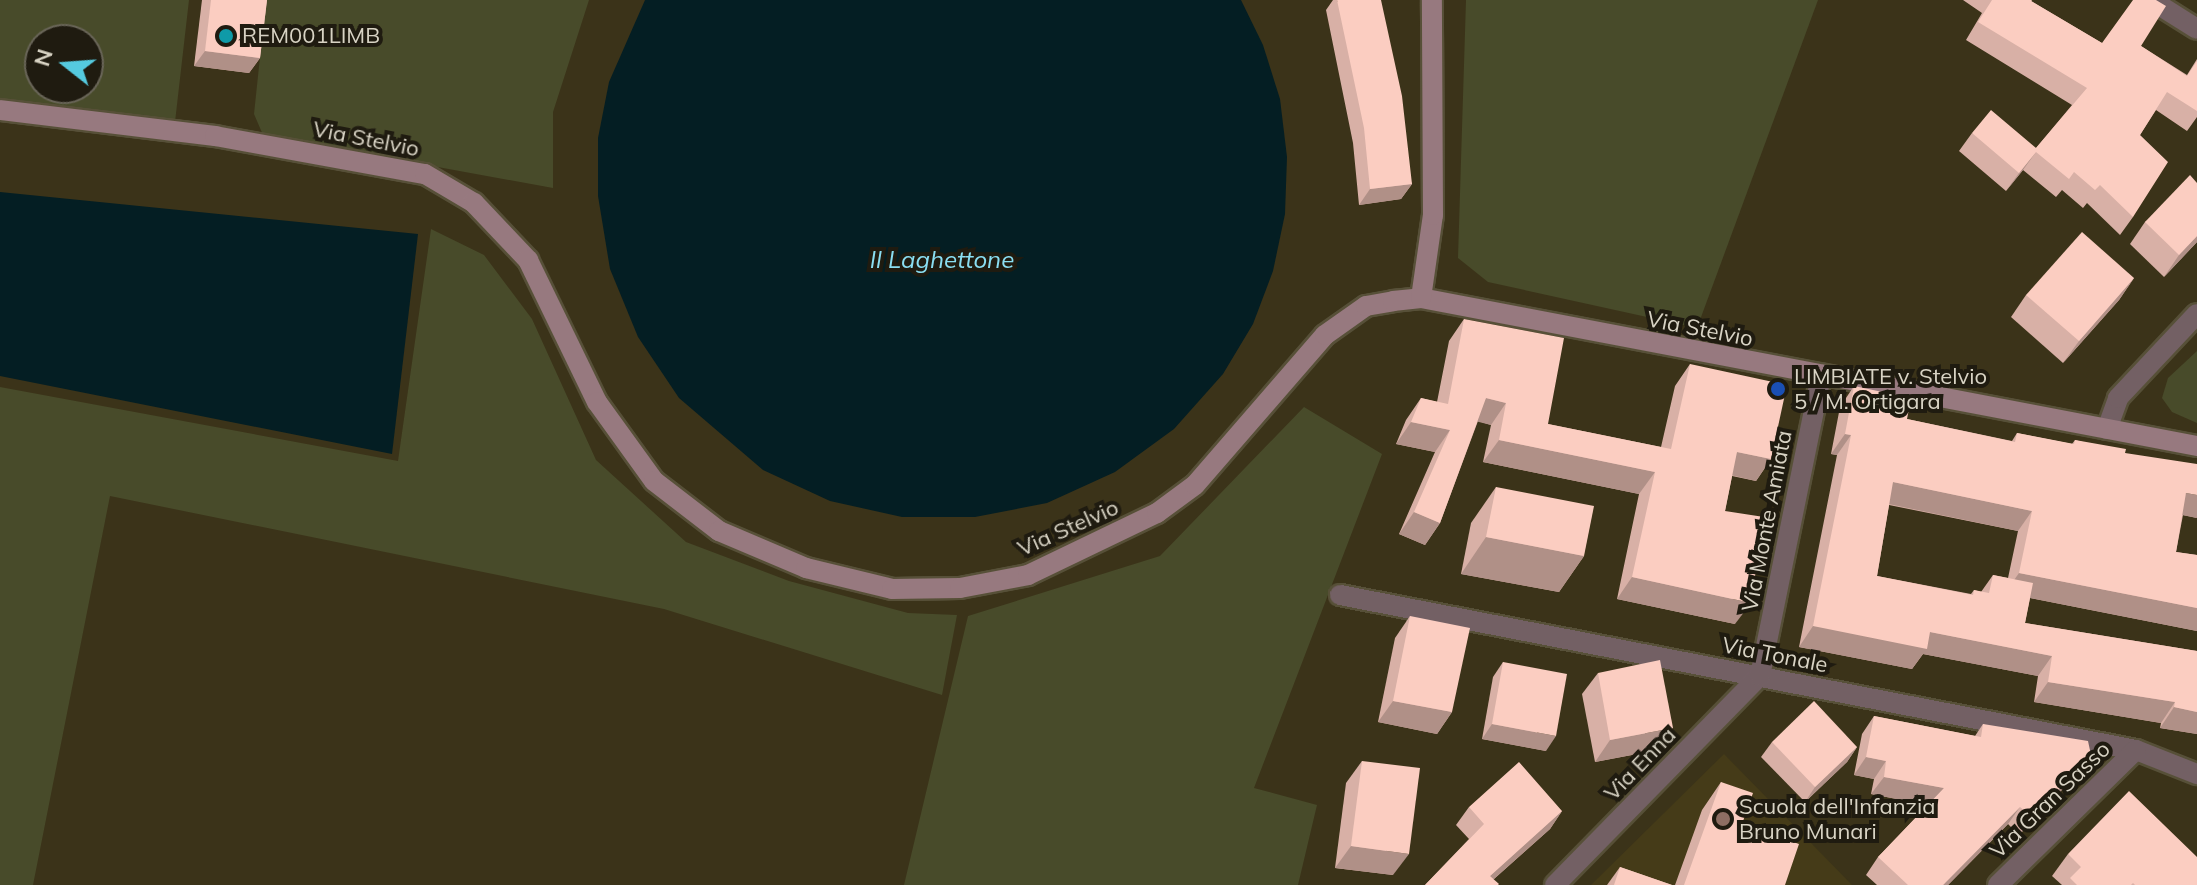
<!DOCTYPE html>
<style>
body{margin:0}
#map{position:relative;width:2197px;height:885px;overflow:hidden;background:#3b3319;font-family:Mulish,sans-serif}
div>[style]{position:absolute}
.built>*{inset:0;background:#453b18}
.green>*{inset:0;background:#484b2a}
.water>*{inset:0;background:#041e23}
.roads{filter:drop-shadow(2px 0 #575038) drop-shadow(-2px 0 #575038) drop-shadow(0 2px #575038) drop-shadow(0 -2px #575038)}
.street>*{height:20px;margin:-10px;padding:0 10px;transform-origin:10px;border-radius:10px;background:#736064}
.secondary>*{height:20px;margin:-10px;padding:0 10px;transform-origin:10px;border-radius:10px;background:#97797f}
.wall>*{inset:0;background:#d8b0a6}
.shaded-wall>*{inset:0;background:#b09087}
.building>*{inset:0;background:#fbcdc1}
.dots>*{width:22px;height:22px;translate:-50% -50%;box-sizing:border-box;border:4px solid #1f1b10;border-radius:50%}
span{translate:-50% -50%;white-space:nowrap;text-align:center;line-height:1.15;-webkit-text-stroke:8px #1f1b10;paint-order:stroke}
.poi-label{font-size:22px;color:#d8d3c4}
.left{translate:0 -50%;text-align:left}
.street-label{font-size:22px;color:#d8d3c4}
.water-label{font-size:24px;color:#8adef2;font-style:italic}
.north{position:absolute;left:24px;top:24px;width:80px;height:80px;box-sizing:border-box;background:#1f1b10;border:2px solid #696558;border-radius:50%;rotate:287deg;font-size:22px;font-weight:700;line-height:32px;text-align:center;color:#d8d3c4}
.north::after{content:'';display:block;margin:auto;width:28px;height:36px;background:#55cadf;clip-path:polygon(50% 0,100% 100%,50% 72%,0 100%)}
</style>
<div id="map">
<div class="built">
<div style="clip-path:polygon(1724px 754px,1852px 885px,1591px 885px)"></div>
</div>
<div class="green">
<div style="clip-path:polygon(evenodd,0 0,189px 0,175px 122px,0 99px,0 0,40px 40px,88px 40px,88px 88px,40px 88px,40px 40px)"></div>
<div style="clip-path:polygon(266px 0,589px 0,553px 112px,553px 188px,263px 135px,254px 114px)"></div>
<div style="clip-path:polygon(1466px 0,1818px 0,1697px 328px,1488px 282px,1458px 258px)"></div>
<div style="clip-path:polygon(431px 229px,484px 255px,532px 319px,596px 460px,686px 542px,789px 581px,908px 613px,957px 615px,942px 695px,664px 609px,110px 496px,33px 885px,0 885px,0 387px,398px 461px)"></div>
<div style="clip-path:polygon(2197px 351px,2197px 423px,2172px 412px,2162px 398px,2168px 378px)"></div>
<div style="clip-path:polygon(1304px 407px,1382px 454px,1254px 788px,1317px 805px,1298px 885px,904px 885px,968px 616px,1160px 556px)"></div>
</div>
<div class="water">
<div style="clip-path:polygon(645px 0,1241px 0,1263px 45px,1280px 99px,1287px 157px,1285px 214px,1273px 271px,1253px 324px,1223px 374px,1174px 429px,1115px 472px,1047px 503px,975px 517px,902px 517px,830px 501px,763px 470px,679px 398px,638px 337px,610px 269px,598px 196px,598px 138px,609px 82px)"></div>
<div style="clip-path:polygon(0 192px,418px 234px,392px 454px,0 376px)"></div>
</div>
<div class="roads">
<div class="street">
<div style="left:2151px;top:0;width:54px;rotate:32.2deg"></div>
<div style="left:2107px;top:429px;width:33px;rotate:-70deg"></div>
<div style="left:2118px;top:398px;width:115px;rotate:-46.8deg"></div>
<div style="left:1340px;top:595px;width:811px;rotate:11.02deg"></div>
<div style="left:2136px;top:750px;width:66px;rotate:21.5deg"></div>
<div style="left:1555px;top:885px;width:293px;rotate:-45.6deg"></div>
<div style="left:1760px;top:676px;width:307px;rotate:-78.5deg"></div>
<div style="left:1998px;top:885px;width:193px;rotate:-44.4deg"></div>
</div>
<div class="secondary">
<div style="left:0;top:110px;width:217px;rotate:6.9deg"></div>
<div style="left:215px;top:136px;width:213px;rotate:10.3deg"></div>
<div style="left:425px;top:174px;width:57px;rotate:30.6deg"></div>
<div style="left:474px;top:203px;width:79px;rotate:46.5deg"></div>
<div style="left:528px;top:260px;width:158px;rotate:64.1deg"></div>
<div style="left:597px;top:402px;width:97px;rotate:54.2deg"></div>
<div style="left:654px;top:481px;width:82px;rotate:37.6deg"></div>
<div style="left:719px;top:531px;width:95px;rotate:23deg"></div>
<div style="left:806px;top:568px;width:89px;rotate:13.7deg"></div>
<div style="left:892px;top:589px;width:68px;rotate:-0.8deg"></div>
<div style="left:960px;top:588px;width:69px;rotate:-10.8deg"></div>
<div style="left:1028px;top:575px;width:143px;rotate:-25.7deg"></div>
<div style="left:1157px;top:513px;width:47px;rotate:-36.4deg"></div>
<div style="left:1195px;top:485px;width:198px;rotate:-49.1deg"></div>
<div style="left:1325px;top:335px;width:50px;rotate:-35.3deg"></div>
<div style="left:1366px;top:306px;width:27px;rotate:-10deg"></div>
<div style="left:1393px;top:301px;width:28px;rotate:-6deg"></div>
<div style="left:1421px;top:298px;width:790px;rotate:10.8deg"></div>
<div style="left:1421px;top:298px;width:84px;rotate:-81.8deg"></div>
<div style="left:1433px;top:215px;width:215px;rotate:-90.3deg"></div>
</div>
</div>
<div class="wall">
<div style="clip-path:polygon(202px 0,267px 0,260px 58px,249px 73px,194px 66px)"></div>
<div style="clip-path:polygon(1333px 0,1337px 0,1412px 184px,1401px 199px,1359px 205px,1353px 143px,1326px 10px)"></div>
<div style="clip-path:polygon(1963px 0,2032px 0,2031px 1px,2102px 43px,2141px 46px,2187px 75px,2197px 59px,2197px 117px,2187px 131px,2156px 110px,2140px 135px,2133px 217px,2120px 235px,2087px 203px,2083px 208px,2062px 190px,2056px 197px,2023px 170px,2006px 191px,1959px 151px,1972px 133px,2036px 148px,2072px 105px,1966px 40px,1982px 13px)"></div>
<div style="clip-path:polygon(2197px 183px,2197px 242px,2164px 277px,2130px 244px,2145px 222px)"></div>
<div style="clip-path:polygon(2134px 278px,2119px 300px,2063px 363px,2011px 317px,2026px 295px)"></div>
<div style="clip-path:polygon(1464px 319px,1548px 424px,1661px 447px,1675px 386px,1690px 364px,1771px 459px,1756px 481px,1732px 476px,1725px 511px,1735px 624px,1617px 599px,1639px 494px,1483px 462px,1491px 425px,1478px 421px,1440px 523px,1425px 545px,1399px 534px,1435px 452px,1396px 444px,1406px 420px,1421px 398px,1437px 402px,1449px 341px)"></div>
<div style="clip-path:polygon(evenodd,1854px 386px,1907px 419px,2012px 441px,2017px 433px,2072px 444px,2075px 440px,2125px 453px,2197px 518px,2183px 515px,2176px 552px,2197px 555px,2197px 631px,2030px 598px,2025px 623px,2197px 651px,2197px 734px,2160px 728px,2161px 723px,2034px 702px,2038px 676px,1923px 654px,1912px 669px,1799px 647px,1837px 455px,1831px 454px,1840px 407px,1854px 386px,1889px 505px,2018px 531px,2008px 578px,1993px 575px,1981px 592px,1974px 590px,1971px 594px,1877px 576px,1889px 505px)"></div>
<div style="clip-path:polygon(1496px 487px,1584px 556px,1559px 592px,1461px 574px,1471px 523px)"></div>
<div style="clip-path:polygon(1410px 616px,1452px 712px,1437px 734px,1378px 722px,1395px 638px)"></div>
<div style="clip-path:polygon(1503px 662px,1546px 751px,1482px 739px,1493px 677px)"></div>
<div style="clip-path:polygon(1598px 673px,1658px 750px,1595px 762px,1582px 694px)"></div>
<div style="clip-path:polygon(1874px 716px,1975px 736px,1983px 724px,2078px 773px,2019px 835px,2008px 824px,1948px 885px,1877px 885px,1866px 875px,1878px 857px,1928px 805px,1871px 794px,1874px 779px,1854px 775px,1862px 734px)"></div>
<div style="clip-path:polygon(1772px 742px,1857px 747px,1847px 762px,1805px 802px,1761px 757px)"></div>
<div style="clip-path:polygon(1362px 761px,1393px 875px,1335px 868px,1346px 783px)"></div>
<div style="clip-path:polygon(1721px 782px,1742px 824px,1785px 885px,1675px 885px,1702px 810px)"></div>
<div style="clip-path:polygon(1469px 807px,1562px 811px,1550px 829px,1494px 879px,1425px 885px,1469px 839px,1456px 825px)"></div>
<div style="clip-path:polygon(2068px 854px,2197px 885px,2062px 885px,2052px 876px)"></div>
<div style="clip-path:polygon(1620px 867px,1672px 885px,1607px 885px)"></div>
</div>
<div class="shaded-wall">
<div style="clip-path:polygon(205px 51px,260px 58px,249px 73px,194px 66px)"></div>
<div style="clip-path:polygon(2036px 152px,2023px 170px,2006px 191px,2019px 173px)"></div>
<div style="clip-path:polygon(1412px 184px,1401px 199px,1359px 205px,1370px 189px)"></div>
<div style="clip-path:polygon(2197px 236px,2197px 242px,2164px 277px,2179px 255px)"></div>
<div style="clip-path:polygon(2134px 278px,2119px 300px,2063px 363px,2079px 341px)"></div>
<div style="clip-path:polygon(1486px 398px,1506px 403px,1491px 425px,1471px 420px)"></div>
<div style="clip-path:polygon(1411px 422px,1450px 430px,1435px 452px,1396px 444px)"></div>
<div style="clip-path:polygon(1845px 434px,1851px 435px,1837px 455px,1831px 454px)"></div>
<div style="clip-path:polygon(1499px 440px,1655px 472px,1639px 494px,1483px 462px)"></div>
<div style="clip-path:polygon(1737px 452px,1771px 459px,1756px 481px,1722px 473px)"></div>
<div style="clip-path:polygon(1893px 482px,2032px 511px,2018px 531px,1879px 502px)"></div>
<div style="clip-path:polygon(2186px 493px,2197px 495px,2197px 518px,2172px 513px)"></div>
<div style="clip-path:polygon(1414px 512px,1440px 523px,1425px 545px,1399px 534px)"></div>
<div style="clip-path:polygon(1486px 537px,1584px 556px,1559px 592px,1461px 574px)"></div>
<div style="clip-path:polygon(2019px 573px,2197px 608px,2197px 631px,2005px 593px)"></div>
<div style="clip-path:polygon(1632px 577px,1751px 603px,1735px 624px,1617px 599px)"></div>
<div style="clip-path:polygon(1813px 626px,1930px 632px,2052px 656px,2038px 676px,1923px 654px,1912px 669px,1799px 647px)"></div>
<div style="clip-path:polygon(2048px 682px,2175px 702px,2161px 723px,2034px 702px)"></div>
<div style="clip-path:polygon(1393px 701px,1452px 712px,1437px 734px,1378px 722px)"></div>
<div style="clip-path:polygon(2174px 707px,2197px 712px,2197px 734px,2160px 728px)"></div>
<div style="clip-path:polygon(1492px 724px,1556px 736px,1546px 751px,1482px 739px)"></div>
<div style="clip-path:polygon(1673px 728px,1658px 750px,1595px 762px,1610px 740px)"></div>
<div style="clip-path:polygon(1857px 747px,1847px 762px,1805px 802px,1815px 787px)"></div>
<div style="clip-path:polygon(2091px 755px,2078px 773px,2019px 835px,2032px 817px)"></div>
<div style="clip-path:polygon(1866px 757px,1886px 761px,1874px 779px,1854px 775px)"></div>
<div style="clip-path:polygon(1884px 777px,1944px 788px,1932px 806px,1871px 794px)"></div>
<div style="clip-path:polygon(2020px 807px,2008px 824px,1948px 885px,1943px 885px)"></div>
<div style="clip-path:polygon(1562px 811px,1550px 829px,1487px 885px,1490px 876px)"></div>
<div style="clip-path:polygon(1351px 846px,1409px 854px,1393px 875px,1335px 868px)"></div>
</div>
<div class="building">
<div style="clip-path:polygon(211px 0,267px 0,260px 58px,205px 51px)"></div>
<div style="clip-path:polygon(1337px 0,1381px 0,1402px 96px,1412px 184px,1370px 189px,1364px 128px)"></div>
<div style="clip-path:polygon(1992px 0,2032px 0,2031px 1px,2102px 43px,2133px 0,2156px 0,2166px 6px,2141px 46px,2187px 76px,2197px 61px,2197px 111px,2167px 92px,2140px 135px,2168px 162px,2133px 217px,2100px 185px,2095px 190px,2074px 172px,2069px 179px,2036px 152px,2019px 173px,1972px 133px,1991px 110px,2036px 148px,2087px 88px,1978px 22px)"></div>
<div style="clip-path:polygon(2190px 175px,2197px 183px,2197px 236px,2179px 255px,2145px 222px)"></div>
<div style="clip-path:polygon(2082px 232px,2134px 278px,2079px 341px,2026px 295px)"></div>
<div style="clip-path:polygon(1464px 319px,1564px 338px,1548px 424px,1671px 449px,1690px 364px,1787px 385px,1771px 459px,1737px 452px,1725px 511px,1764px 517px,1751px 603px,1632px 577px,1655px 472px,1499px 440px,1506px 403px,1486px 398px,1440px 523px,1414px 512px,1450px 430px,1411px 422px,1421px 398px,1448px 404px)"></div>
<div style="clip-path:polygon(1854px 386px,1911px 398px,1907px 419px,2015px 442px,2017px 433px,2074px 444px,2075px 440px,2126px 449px,2125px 453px,2197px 464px,2197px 495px,2186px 493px,2176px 552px,2197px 555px,2197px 608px,2019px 573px,2032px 511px,1893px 482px,1877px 576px,1973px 595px,1974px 590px,1989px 593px,1993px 575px,2033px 583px,2025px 623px,2197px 651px,2197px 712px,2174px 707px,2175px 702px,2048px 682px,2052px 656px,1930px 632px,1927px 649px,1813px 626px,1851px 435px,1845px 434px)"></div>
<div style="clip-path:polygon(1496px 487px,1594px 506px,1584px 556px,1486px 537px)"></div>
<div style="clip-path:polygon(1410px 616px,1470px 628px,1452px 712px,1393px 701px)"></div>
<div style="clip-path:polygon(1660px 660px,1673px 728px,1610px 740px,1598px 673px)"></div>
<div style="clip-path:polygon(1503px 662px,1567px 674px,1556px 736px,1492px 724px)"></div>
<div style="clip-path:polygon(1814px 701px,1857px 747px,1815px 787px,1772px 742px)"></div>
<div style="clip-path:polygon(1874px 716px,1981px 737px,1983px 724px,2088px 741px,2091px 755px,2032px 817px,2020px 807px,1943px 885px,1908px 885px,1878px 857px,1944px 788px,1884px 777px,1886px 761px,1866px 757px)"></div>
<div style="clip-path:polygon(1362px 761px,1420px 768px,1409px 854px,1351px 846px)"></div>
<div style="clip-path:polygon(1519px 762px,1562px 811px,1490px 876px,1499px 884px,1498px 885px,1425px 885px,1484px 824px,1469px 807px)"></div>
<div style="clip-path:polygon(1721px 782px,1753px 793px,1742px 824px,1799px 844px,1785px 885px,1684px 885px)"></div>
<div style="clip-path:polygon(2129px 791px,2197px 857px,2197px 885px,2135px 885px,2133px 883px,2131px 885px,2077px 885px,2070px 878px,2081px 867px,2068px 854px)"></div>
<div style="clip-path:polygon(1620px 867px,1672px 885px,1614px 885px)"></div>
</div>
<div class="dots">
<div style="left:226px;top:36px;background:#0f9aa8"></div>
<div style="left:1778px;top:389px;background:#1a4fb4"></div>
<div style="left:1723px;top:819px;background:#8d6e63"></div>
</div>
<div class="poi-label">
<span class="left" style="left:242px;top:36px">REM001LIMB</span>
<span class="left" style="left:1794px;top:389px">LIMBIATE v. Stelvio<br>5 / M. Ortigara</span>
<span class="left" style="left:1739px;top:819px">Scuola dell'Infanzia<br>Bruno Munari</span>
</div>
<div class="street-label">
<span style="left:366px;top:139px;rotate:11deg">Via Stelvio</span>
<span style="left:1700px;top:329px;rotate:11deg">Via Stelvio</span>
<span style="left:1767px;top:521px;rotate:-79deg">Via Monte Amiata</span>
<span style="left:1068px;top:528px;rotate:-24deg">Via Stelvio</span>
<span style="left:1775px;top:655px;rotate:11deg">Via Tonale</span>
<span style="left:1640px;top:764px;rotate:-46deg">Via Enna</span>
<span style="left:2050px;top:800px;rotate:-44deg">Via Gran Sasso</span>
</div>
<div class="water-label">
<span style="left:942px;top:260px">Il Laghettone</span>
</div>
<div class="north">N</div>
</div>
